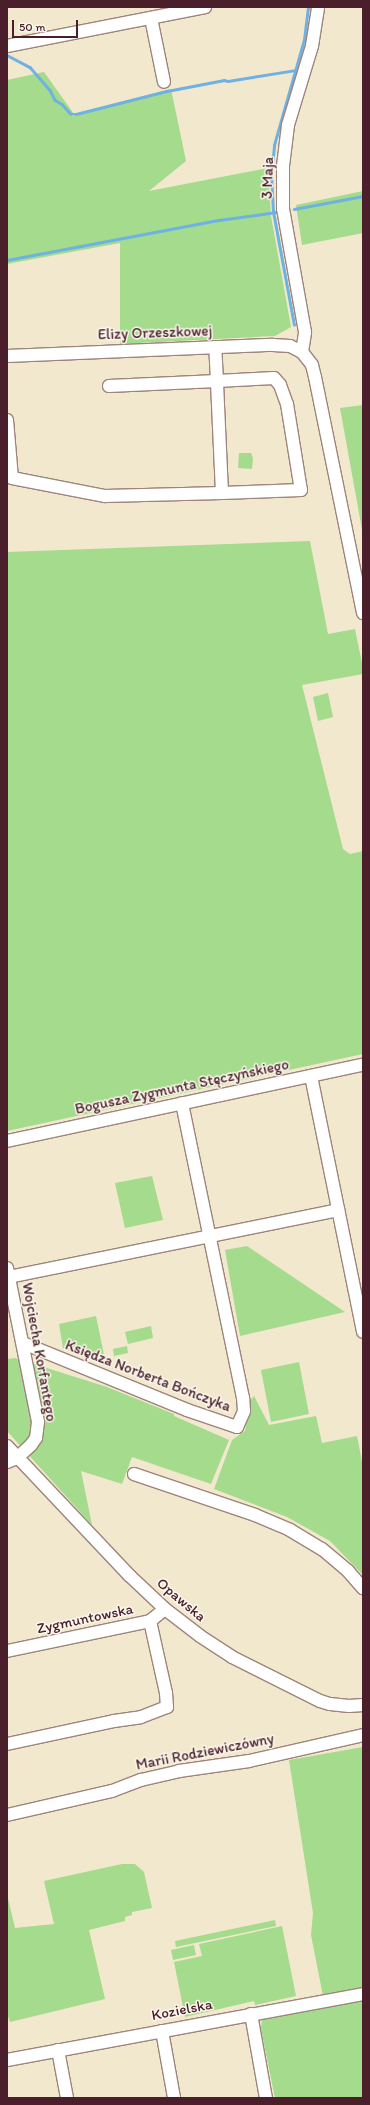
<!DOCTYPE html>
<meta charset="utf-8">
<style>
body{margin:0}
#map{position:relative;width:370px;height:2105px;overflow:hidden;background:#f2e8ce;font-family:Itim,sans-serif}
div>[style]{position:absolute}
.green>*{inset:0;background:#a4db8c}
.stream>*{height:2.5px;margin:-1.25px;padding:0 1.25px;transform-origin:1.25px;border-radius:1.25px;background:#6eb1e3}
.roads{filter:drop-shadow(1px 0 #9e847c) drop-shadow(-1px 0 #9e847c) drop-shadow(0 1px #9e847c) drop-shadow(0 -1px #9e847c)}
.minor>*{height:12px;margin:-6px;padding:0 6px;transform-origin:6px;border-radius:6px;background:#fff}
span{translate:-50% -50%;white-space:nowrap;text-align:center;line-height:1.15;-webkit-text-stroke:3px #fbf7ec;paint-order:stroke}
.street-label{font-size:15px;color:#4a1f2b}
.frame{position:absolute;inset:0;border:8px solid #4a1f2b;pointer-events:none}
.scale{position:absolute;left:12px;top:20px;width:66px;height:18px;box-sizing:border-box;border:2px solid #4a1f2b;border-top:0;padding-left:5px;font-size:12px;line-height:14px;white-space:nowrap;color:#4a1f2b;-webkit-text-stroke:3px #fbf7ec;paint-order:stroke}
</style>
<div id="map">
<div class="green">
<div style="clip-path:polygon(44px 72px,74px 114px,171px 89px,186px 161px,149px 191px,268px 168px,271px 216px,291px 327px,275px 336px,120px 344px,120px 243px,7px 264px,7px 80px)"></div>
<div style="clip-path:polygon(363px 191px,363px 233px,302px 245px,296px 205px)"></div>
<div style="clip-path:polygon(363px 405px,363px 535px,340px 408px)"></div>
<div style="clip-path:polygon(239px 453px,251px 453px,253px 458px,252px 469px,238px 468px)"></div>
<div style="clip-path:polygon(310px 541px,328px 634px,355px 629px,363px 668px,363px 674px,302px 685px,343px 849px,350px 854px,363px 851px,363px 1054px,7px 1131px,7px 552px)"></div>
<div style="clip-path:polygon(328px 693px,333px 717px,318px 721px,313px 697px)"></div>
<div style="clip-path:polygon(152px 1176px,163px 1220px,125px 1228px,115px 1183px)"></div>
<div style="clip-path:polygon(247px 1246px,345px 1312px,240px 1336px,225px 1250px)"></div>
<div style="clip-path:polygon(96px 1316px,106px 1365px,63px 1348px,59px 1324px)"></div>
<div style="clip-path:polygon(151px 1326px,153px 1338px,128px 1344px,125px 1332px)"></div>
<div style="clip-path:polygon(127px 1346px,128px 1353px,114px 1356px,113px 1349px)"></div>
<div style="clip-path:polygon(15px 1358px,107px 1387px,174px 1414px,174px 1416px,229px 1440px,211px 1484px,132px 1457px,122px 1484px,81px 1471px,92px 1525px,7px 1431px,7px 1359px)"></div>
<div style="clip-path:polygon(299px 1362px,309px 1414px,271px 1422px,261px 1370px)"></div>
<div style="clip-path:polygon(254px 1396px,269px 1425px,316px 1416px,322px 1443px,357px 1436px,363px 1467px,363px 1575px,330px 1541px,287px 1517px,214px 1489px,232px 1440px,245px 1431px,250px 1401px)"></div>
<div style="clip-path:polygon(363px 1747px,363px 1988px,323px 1996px,311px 1935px,313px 1913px,289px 1760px)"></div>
<div style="clip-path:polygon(122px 1864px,135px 1864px,144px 1872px,152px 1908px,132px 1912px,132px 1915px,125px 1917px,125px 1921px,89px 1930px,105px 1999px,10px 2022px,7px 2013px,7px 1894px,15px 1928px,54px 1924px,44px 1881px)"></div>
<div style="clip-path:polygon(275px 1920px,276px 1926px,176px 1947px,175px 1941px)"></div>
<div style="clip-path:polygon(282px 1926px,296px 1996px,255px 2005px,254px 2001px,185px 2017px,174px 1962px,202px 1956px,199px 1944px)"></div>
<div style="clip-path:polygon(194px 1945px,196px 1955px,173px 1960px,171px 1950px)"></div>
<div style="clip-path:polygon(363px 1998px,363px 2098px,275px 2098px,261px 2029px,262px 2018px)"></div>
</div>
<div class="stream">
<div style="left:7px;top:55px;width:26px;rotate:28deg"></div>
<div style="left:30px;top:67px;width:30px;rotate:49deg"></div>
<div style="left:50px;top:90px;width:11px;rotate:63deg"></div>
<div style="left:55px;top:100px;width:8px;rotate:30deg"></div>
<div style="left:62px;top:104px;width:13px;rotate:48deg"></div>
<div style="left:71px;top:114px;width:5px"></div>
<div style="left:76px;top:114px;width:94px;rotate:-14.2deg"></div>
<div style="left:167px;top:91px;width:58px;rotate:-10.9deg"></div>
<div style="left:224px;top:80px;width:4px;rotate:14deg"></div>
<div style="left:228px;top:81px;width:69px;rotate:-9.2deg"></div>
<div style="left:294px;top:209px;width:70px;rotate:-10.7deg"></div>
<div style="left:7px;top:260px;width:216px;rotate:-10.7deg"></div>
<div style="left:219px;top:220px;width:59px;rotate:-7.9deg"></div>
<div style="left:294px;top:325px;width:115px;rotate:-100.5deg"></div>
<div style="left:273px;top:212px;width:37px;rotate:-93deg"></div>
<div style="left:271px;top:175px;width:30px;rotate:-84deg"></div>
<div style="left:274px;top:145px;width:109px;rotate:-74.1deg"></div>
<div style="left:304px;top:40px;width:33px;rotate:-83deg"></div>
</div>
<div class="roads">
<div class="minor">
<div style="left:151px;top:18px;width:65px;rotate:78.5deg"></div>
<div style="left:7px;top:46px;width:202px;rotate:-11.1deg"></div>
<div style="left:302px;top:352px;width:20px;rotate:-81deg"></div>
<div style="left:305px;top:332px;width:125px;rotate:-100.1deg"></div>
<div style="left:283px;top:209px;width:43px;rotate:-90deg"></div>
<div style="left:283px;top:166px;width:41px;rotate:-83deg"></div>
<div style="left:288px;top:125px;width:83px;rotate:-73.1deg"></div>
<div style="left:312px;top:46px;width:39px;rotate:-81deg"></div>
<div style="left:7px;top:356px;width:266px;rotate:-2.4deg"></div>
<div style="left:273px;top:345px;width:17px;rotate:3deg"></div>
<div style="left:290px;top:346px;width:13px;rotate:27deg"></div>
<div style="left:302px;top:352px;width:16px;rotate:52deg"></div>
<div style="left:312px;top:365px;width:12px;rotate:76deg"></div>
<div style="left:315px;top:377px;width:241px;rotate:78.5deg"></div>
<div style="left:109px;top:386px;width:108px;rotate:-2.7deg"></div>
<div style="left:217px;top:381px;width:57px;rotate:-3deg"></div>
<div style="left:274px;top:378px;width:9px;rotate:49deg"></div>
<div style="left:280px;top:385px;width:20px;rotate:70deg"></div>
<div style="left:287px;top:404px;width:87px;rotate:80.8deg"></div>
<div style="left:301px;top:490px;width:79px;rotate:177.8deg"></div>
<div style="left:222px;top:493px;width:112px;rotate:-92.6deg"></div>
<div style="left:217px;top:381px;width:34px;rotate:-93deg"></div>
<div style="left:7px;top:420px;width:58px;rotate:85.1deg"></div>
<div style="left:12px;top:478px;width:95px;rotate:11deg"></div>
<div style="left:105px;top:496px;width:117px;rotate:-1.5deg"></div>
<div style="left:311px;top:1076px;width:261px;rotate:78.5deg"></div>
<div style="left:7px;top:1141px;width:364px;rotate:-12.1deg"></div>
<div style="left:7px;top:1268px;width:157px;rotate:78.6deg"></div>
<div style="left:38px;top:1422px;width:16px;rotate:97deg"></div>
<div style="left:36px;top:1438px;width:9px;rotate:126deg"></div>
<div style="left:31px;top:1445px;width:19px;rotate:137deg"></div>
<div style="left:17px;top:1458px;width:11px;rotate:158deg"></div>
<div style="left:9px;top:1277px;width:336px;rotate:-11.5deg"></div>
<div style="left:23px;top:1343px;width:177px;rotate:22.2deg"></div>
<div style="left:187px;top:1410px;width:53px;rotate:18.8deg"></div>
<div style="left:237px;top:1427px;width:17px;rotate:-66deg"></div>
<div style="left:244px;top:1411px;width:13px;rotate:-94deg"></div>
<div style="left:243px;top:1398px;width:301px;rotate:-101.7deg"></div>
<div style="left:7px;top:1446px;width:179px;rotate:46.6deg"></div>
<div style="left:130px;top:1576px;width:48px;rotate:43.3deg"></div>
<div style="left:165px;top:1609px;width:44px;rotate:37.6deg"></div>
<div style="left:200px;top:1636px;width:38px;rotate:33deg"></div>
<div style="left:232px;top:1657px;width:98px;rotate:26.6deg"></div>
<div style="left:320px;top:1701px;width:10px;rotate:17deg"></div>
<div style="left:330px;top:1704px;width:19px;rotate:6deg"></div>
<div style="left:349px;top:1706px;width:14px;rotate:-4deg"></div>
<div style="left:134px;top:1474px;width:128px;rotate:18.7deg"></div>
<div style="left:255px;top:1515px;width:38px;rotate:23deg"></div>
<div style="left:290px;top:1530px;width:37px;rotate:31deg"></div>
<div style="left:322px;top:1549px;width:34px;rotate:40deg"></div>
<div style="left:348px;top:1571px;width:23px;rotate:49deg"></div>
<div style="left:7px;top:1651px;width:146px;rotate:-11.8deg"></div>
<div style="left:150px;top:1621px;width:19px;rotate:-39deg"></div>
<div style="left:7px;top:1744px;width:109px;rotate:-12.1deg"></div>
<div style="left:114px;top:1721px;width:27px;rotate:-8deg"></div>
<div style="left:141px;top:1717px;width:28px;rotate:-21deg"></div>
<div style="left:167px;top:1707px;width:14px;rotate:-94deg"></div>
<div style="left:166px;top:1693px;width:74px;rotate:-102.5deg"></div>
<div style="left:7px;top:1815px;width:108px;rotate:-12.9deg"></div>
<div style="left:112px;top:1791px;width:31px;rotate:-21deg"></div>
<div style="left:141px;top:1780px;width:39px;rotate:-13deg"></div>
<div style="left:179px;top:1771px;width:71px;rotate:-8.1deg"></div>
<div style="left:249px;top:1761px;width:117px;rotate:-12.8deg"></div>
<div style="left:251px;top:2014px;width:85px;rotate:79.9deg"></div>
<div style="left:162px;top:2031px;width:68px;rotate:79.8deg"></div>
<div style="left:58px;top:2050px;width:49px;rotate:79.4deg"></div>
<div style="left:7px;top:2060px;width:362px;rotate:-10.5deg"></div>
</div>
</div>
<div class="street-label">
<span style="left:268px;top:178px;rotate:-88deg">3 Maja</span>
<span style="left:155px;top:333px;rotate:-2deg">Elizy Orzeszkowej</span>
<span style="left:182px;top:1087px;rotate:-12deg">Bogusza Zygmunta Stęczyńskiego</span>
<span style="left:39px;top:1352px;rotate:80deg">Wojciecha Korfantego</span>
<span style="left:148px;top:1376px;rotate:21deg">Księdza Norberta Bończyka</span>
<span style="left:181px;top:1600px;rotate:40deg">Opawska</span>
<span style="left:85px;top:1619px;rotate:-12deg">Zygmuntowska</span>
<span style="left:205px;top:1752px;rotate:-11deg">Marii Rodziewiczówny</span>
<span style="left:182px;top:2010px;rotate:-11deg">Kozielska</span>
</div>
<div class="frame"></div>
<div class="scale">50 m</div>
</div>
